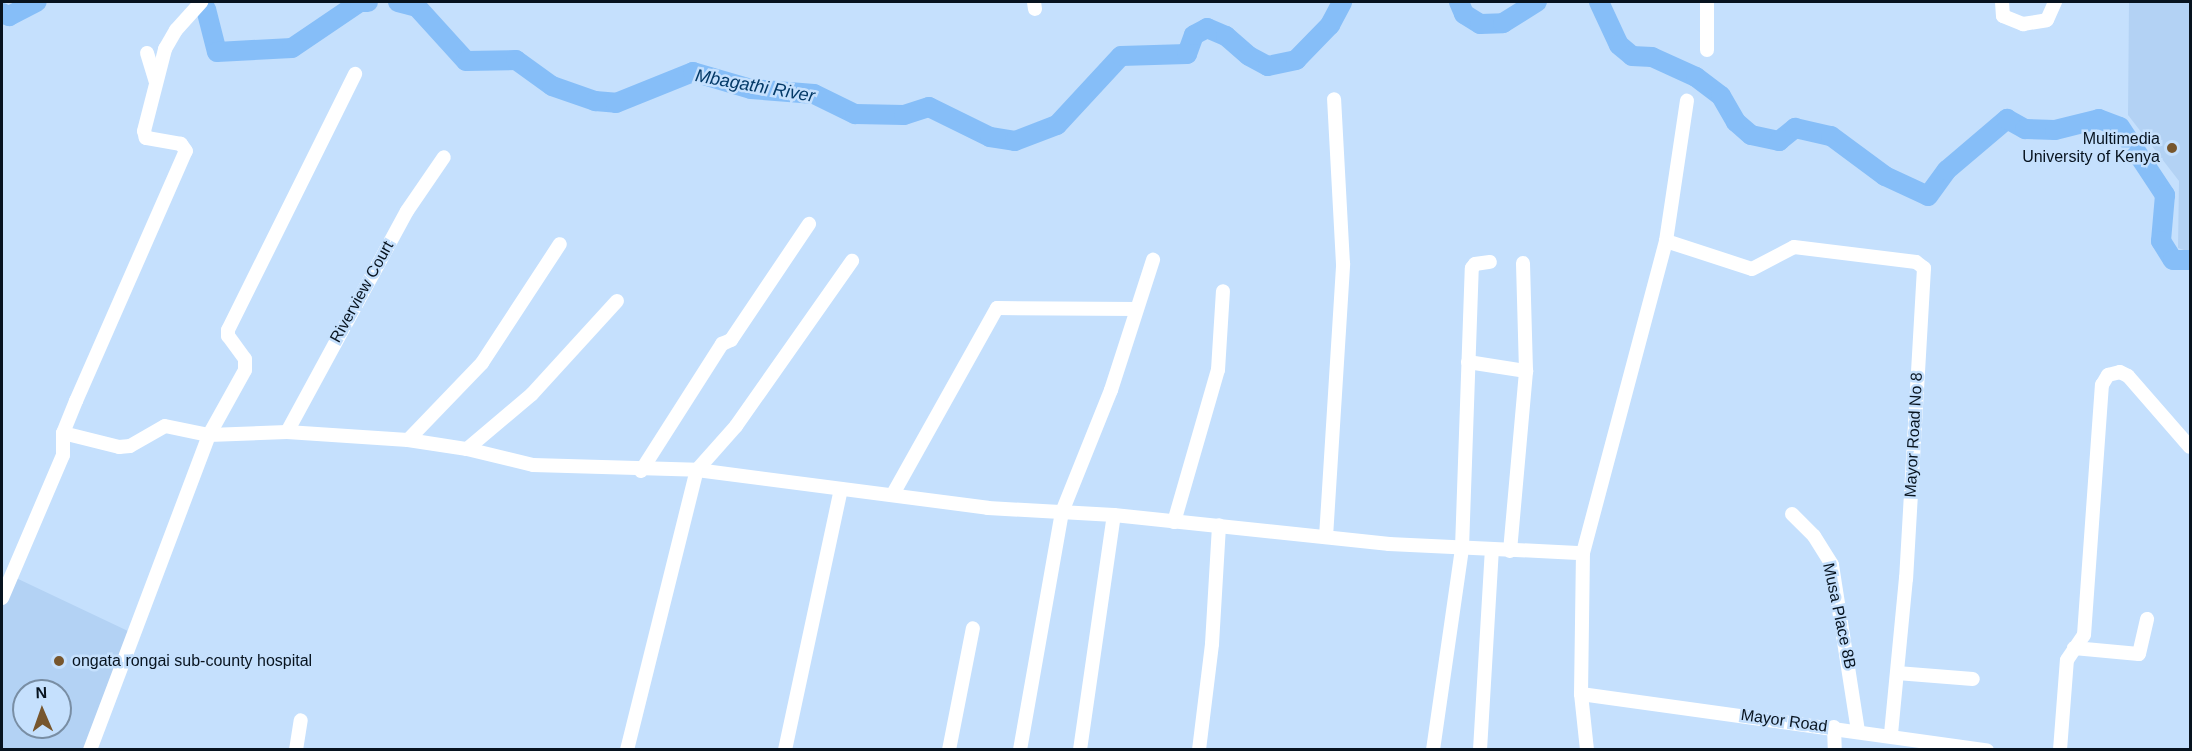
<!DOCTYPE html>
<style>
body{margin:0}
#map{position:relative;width:2192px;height:751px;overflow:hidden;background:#c5e0fd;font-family:Arial,sans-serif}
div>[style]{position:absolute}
.built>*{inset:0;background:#b3d2f4}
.river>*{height:20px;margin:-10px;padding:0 10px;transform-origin:10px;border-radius:10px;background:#86bef8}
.street>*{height:14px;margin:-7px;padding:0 7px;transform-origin:7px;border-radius:7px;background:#fff}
.dots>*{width:16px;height:16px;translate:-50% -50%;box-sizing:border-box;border:3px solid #c5e0fd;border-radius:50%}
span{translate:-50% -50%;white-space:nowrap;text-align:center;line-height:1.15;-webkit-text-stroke:5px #c5e0fd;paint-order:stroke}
.poi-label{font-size:16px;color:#07131f}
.right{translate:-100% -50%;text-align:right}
.left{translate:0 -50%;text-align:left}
.street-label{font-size:16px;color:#07131f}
.water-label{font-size:18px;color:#043a68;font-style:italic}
.frame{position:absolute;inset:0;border:3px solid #07131f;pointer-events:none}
.north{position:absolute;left:12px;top:679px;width:60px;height:60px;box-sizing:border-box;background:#c5e0fd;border:2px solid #798ea4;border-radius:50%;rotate:358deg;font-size:16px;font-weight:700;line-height:24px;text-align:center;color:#07131f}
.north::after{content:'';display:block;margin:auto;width:21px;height:27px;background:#77562d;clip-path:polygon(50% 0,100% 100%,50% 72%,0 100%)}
</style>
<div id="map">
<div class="built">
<div style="clip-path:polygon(2129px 2px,2190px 2px,2190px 252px,2178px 248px,2179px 181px,2128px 115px)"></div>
<div style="clip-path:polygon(evenodd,14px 577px,128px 631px,85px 749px,2px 749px,2px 604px,14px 577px,24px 691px,60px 691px,60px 727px,24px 727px,24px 691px)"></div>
</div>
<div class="river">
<div style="left:398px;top:2px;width:20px;rotate:15deg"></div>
<div style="left:417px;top:7px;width:73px;rotate:47.8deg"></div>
<div style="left:466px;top:61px;width:50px;rotate:-1.1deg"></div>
<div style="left:516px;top:60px;width:44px;rotate:35.8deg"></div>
<div style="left:552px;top:86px;width:46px;rotate:19.2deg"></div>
<div style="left:595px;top:101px;width:21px;rotate:5deg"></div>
<div style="left:616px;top:103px;width:83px;rotate:-21.9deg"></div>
<div style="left:693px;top:72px;width:60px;rotate:16.3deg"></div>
<div style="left:751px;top:89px;width:63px;rotate:4.5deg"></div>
<div style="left:814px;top:94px;width:46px;rotate:26deg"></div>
<div style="left:855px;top:114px;width:49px;rotate:1.2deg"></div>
<div style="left:904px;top:115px;width:26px;rotate:-18deg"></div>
<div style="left:929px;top:107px;width:68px;rotate:26.2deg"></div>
<div style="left:990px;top:137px;width:25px;rotate:9deg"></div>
<div style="left:1015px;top:141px;width:45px;rotate:-20.9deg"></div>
<div style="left:1057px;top:125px;width:94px;rotate:-47.2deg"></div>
<div style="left:1121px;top:56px;width:66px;rotate:-1.7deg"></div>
<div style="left:1187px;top:54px;width:20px;rotate:-70deg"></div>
<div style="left:1194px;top:35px;width:15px;rotate:-28deg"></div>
<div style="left:1207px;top:28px;width:21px;rotate:23deg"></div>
<div style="left:1226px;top:36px;width:30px;rotate:41deg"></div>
<div style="left:1249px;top:56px;width:21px;rotate:28deg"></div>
<div style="left:1268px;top:66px;width:29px;rotate:-12deg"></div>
<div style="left:1296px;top:60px;width:49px;rotate:-45.8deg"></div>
<div style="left:1330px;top:25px;width:26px;rotate:-62deg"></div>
<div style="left:1459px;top:2px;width:13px;rotate:67deg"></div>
<div style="left:1464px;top:14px;width:19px;rotate:32deg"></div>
<div style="left:1480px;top:24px;width:23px;rotate:-2deg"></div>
<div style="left:1503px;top:23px;width:40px;rotate:-32deg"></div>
<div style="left:1599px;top:2px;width:47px;rotate:65.1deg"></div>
<div style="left:1619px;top:45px;width:17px;rotate:40deg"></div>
<div style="left:1632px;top:56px;width:20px;rotate:3deg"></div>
<div style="left:1652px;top:57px;width:48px;rotate:24.4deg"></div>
<div style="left:1696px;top:77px;width:31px;rotate:37deg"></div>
<div style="left:1721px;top:96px;width:30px;rotate:60deg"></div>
<div style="left:1736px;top:122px;width:20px;rotate:41deg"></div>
<div style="left:1751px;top:135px;width:29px;rotate:12deg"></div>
<div style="left:1779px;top:141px;width:21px;rotate:-39deg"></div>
<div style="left:1795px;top:128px;width:37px;rotate:13deg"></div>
<div style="left:1831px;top:136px;width:67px;rotate:36.5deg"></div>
<div style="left:1885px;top:176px;width:47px;rotate:24.9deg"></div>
<div style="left:1928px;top:196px;width:32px;rotate:-54deg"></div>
<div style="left:1947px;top:170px;width:79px;rotate:-40.4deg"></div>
<div style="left:2007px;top:119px;width:21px;rotate:29deg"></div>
<div style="left:2025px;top:129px;width:30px;rotate:2deg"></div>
<div style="left:2055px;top:130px;width:45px;rotate:-14deg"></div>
<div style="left:2099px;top:119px;width:22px;rotate:21deg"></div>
<div style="left:2120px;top:127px;width:82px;rotate:56.5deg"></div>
<div style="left:2165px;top:195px;width:46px;rotate:95deg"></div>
<div style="left:2161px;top:241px;width:22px;rotate:58deg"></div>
<div style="left:2173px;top:260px;width:17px"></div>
<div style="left:206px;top:9px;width:44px;rotate:75.7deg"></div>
<div style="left:217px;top:52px;width:75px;rotate:-3.1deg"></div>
<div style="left:292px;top:48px;width:82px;rotate:-34.1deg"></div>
<div style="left:360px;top:2px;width:8px"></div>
<div style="left:2px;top:13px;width:8px;rotate:23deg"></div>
<div style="left:9px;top:16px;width:31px;rotate:-27deg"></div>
</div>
<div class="street">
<div style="left:1034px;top:2px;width:7px;rotate:82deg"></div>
<div style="left:1707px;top:2px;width:48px;rotate:90deg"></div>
<div style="left:2002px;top:2px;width:14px;rotate:86deg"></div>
<div style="left:2003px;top:16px;width:22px;rotate:22deg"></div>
<div style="left:2023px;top:24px;width:24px;rotate:-9deg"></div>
<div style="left:2047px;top:20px;width:20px;rotate:-66deg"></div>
<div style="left:147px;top:53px;width:30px;rotate:73deg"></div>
<div style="left:1666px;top:241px;width:90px;rotate:18deg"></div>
<div style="left:1752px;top:269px;width:47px;rotate:-27.6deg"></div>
<div style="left:1794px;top:247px;width:123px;rotate:7deg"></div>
<div style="left:1916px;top:262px;width:10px;rotate:37deg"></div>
<div style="left:1924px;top:268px;width:311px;rotate:93.3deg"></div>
<div style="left:1906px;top:578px;width:158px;rotate:95.5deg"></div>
<div style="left:1468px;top:362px;width:59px;rotate:8.8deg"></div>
<div style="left:287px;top:432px;width:251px;rotate:-61.5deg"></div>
<div style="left:407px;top:211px;width:65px;rotate:-55.6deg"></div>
<div style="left:63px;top:433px;width:58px;rotate:14deg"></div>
<div style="left:119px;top:447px;width:11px;rotate:-5deg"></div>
<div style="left:130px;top:446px;width:40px;rotate:-29.7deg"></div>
<div style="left:165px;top:426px;width:45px;rotate:11.6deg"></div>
<div style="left:209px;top:435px;width:78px;rotate:-2.2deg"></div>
<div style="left:287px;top:432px;width:121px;rotate:3.8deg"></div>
<div style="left:408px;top:440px;width:60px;rotate:8.7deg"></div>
<div style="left:467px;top:449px;width:68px;rotate:13.6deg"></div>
<div style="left:533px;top:465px;width:164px;rotate:1.7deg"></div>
<div style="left:697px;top:470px;width:293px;rotate:7.4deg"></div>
<div style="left:988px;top:508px;width:126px;rotate:3.2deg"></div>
<div style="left:1114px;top:515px;width:277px;rotate:6deg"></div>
<div style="left:1389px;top:544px;width:194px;rotate:2.7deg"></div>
<div style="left:408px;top:440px;width:107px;rotate:-46.1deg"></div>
<div style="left:482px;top:363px;width:142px;rotate:-56.8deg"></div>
<div style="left:467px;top:449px;width:85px;rotate:-40.2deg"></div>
<div style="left:532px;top:394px;width:126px;rotate:-47.6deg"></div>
<div style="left:641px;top:471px;width:151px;rotate:-57.5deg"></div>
<div style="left:722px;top:344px;width:10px;rotate:-24deg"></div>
<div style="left:731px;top:340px;width:140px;rotate:-56.1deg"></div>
<div style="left:893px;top:494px;width:213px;rotate:-60.8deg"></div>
<div style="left:997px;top:308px;width:139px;rotate:0.4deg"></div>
<div style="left:1792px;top:514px;width:31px;rotate:45deg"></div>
<div style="left:1814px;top:536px;width:34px;rotate:58deg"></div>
<div style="left:1832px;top:565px;width:168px;rotate:81.1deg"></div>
<div style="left:1174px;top:522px;width:158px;rotate:-73.9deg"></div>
<div style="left:1218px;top:370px;width:79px;rotate:-86.4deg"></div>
<div style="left:1326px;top:537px;width:274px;rotate:-86.4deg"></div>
<div style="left:1343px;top:264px;width:165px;rotate:-93.1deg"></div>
<div style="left:1510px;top:551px;width:181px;rotate:-84.9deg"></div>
<div style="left:1526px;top:371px;width:108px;rotate:-91.6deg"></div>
<div style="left:2px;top:598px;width:155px;rotate:-66.9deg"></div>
<div style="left:63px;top:455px;width:22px;rotate:-90deg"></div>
<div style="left:63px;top:433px;width:35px;rotate:-68deg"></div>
<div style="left:76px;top:401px;width:273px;rotate:-66.3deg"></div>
<div style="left:186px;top:151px;width:9px;rotate:-126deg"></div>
<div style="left:181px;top:144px;width:36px;rotate:-170deg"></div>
<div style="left:146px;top:138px;width:7px;rotate:-106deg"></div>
<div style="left:144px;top:131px;width:85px;rotate:-75.6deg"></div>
<div style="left:165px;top:49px;width:22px;rotate:-60deg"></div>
<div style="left:176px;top:30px;width:38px;rotate:-48deg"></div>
<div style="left:2074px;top:648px;width:65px;rotate:5.3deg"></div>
<div style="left:2139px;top:654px;width:36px;rotate:-77deg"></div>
<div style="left:1897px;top:673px;width:76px;rotate:4.5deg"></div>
<div style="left:1581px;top:694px;width:410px;rotate:7.9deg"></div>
<div style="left:1834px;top:727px;width:23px;rotate:88deg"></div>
<div style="left:90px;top:750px;width:337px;rotate:-69.3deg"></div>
<div style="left:209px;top:435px;width:74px;rotate:-61deg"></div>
<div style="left:245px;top:370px;width:11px;rotate:-90deg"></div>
<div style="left:245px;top:359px;width:29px;rotate:-126deg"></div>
<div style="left:228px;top:336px;width:6px;rotate:-90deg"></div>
<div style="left:228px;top:330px;width:286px;rotate:-63.6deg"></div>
<div style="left:296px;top:750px;width:30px;rotate:-81deg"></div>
<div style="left:627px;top:750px;width:289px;rotate:-76deg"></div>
<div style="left:697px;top:470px;width:59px;rotate:-48.4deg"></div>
<div style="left:736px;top:426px;width:202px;rotate:-54.9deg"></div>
<div style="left:785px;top:750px;width:267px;rotate:-77.9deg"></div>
<div style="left:949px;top:750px;width:124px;rotate:-78.9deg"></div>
<div style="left:1020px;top:750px;width:242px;rotate:-80deg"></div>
<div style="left:1062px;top:512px;width:131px;rotate:-68.1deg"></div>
<div style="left:1111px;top:390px;width:137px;rotate:-72.1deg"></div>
<div style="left:1080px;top:750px;width:237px;rotate:-81.8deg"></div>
<div style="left:1199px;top:750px;width:107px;rotate:-83deg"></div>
<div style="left:1212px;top:644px;width:119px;rotate:-86.6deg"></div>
<div style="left:1433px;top:750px;width:204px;rotate:-81.8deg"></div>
<div style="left:1462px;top:548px;width:280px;rotate:-88deg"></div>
<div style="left:1472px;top:268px;width:5px;rotate:-53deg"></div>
<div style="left:1475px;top:264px;width:15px;rotate:-8deg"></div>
<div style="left:1480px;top:750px;width:201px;rotate:-86.6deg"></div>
<div style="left:1587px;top:750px;width:56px;rotate:-96.1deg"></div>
<div style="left:1581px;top:694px;width:141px;rotate:-89.2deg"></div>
<div style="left:1583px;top:553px;width:323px;rotate:-75.1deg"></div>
<div style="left:1666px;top:241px;width:142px;rotate:-81.5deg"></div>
<div style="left:2060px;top:750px;width:90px;rotate:-85.6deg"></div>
<div style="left:2067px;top:660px;width:30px;rotate:-56deg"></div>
<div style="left:2084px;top:635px;width:251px;rotate:-85.9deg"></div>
<div style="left:2102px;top:385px;width:12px;rotate:-59deg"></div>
<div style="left:2108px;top:375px;width:12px;rotate:-14deg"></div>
<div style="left:2120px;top:372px;width:9px;rotate:27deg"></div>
<div style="left:2128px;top:376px;width:94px;rotate:48.9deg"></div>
</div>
<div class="dots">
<div style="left:2172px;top:148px;background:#77562d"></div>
<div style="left:59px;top:661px;background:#77562d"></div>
</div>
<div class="poi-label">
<span class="right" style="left:2160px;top:148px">Multimedia<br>University of Kenya</span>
<span class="left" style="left:72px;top:661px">ongata rongai sub-county hospital</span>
</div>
<div class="street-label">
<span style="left:362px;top:292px;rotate:-61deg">Riverview Court</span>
<span style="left:1914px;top:435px;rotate:-87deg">Mayor Road No 8</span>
<span style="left:1839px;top:616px;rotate:78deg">Musa Place 8B</span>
<span style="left:1784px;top:721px;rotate:8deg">Mayor Road</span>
</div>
<div class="water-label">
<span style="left:755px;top:86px;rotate:10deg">Mbagathi River</span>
</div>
<div class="frame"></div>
<div class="north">N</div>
</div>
